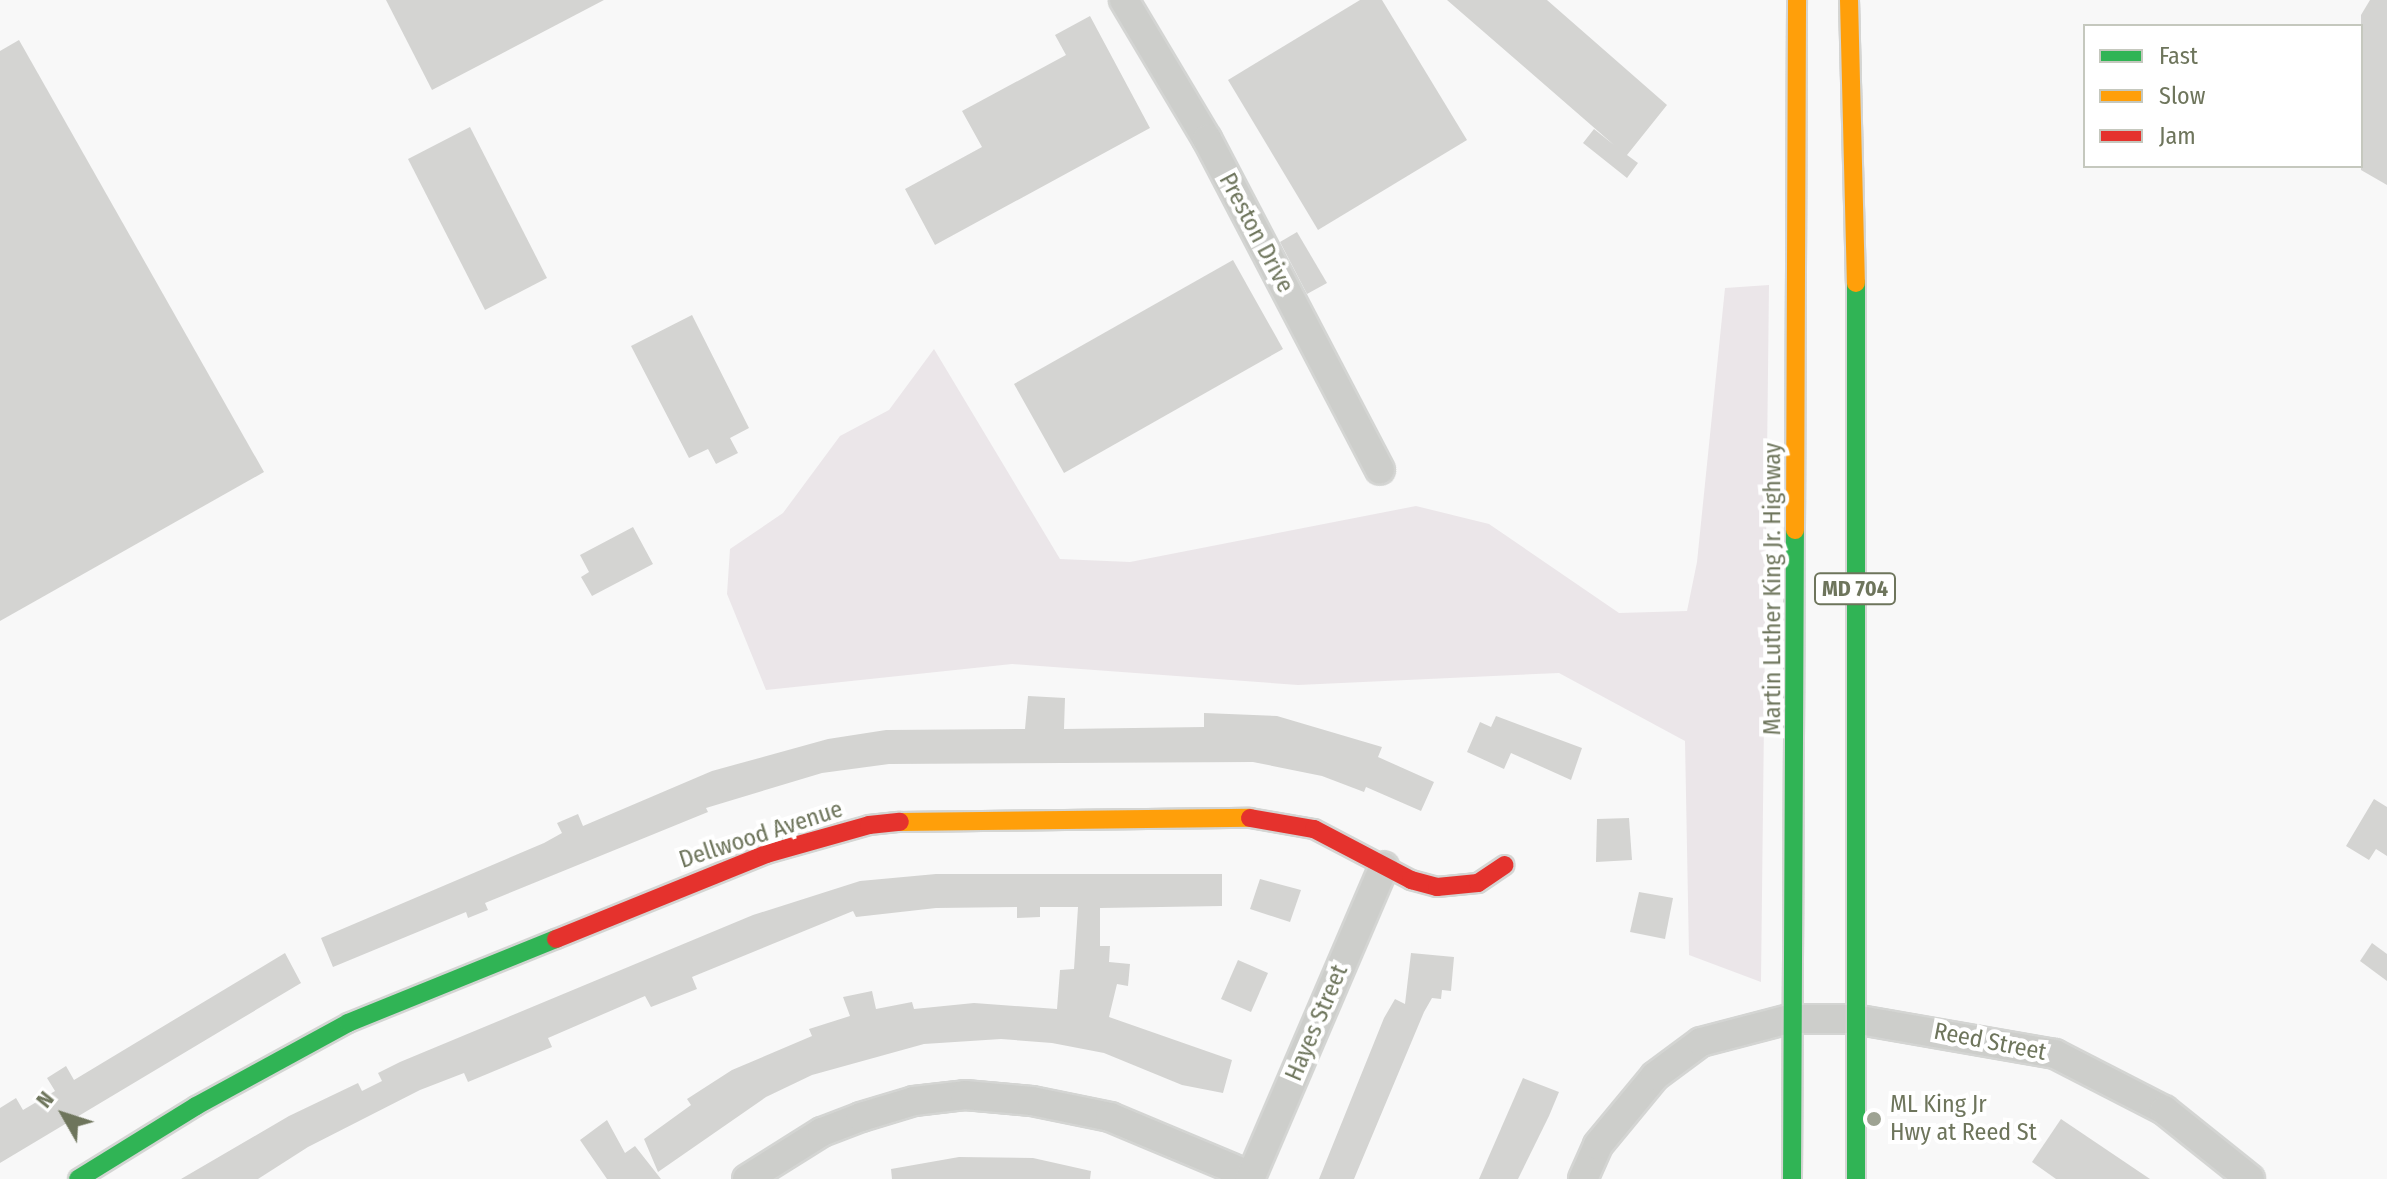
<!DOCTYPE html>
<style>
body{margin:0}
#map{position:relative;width:2387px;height:1179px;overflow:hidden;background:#f8f8f8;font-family:"Fira Sans Condensed",sans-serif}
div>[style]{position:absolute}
.green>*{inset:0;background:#ebe6e9}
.building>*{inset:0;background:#d4d4d2}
.roads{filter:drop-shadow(2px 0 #d4d5d3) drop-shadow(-2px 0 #d4d5d3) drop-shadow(0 2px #d4d5d3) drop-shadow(0 -2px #d4d5d3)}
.street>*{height:28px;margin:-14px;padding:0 14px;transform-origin:14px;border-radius:14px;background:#cdcecb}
.fast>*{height:18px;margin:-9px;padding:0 9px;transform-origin:9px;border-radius:9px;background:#30b455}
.slow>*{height:18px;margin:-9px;padding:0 9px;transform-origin:9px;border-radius:9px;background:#ff9f0a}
.jam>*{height:18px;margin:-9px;padding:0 9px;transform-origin:9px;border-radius:9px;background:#e5322d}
.dots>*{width:22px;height:22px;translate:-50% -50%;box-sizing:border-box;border:4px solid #fff;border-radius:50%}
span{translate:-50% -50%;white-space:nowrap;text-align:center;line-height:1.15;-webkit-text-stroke:8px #fff;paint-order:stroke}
.shield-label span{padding:2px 6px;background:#fff;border:2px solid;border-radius:6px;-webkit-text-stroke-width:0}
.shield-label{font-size:22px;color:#6e755c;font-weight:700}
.street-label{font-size:24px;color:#6e755c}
.poi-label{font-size:24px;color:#6e755c}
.left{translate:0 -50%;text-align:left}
.legend{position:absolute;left:2083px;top:24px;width:280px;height:144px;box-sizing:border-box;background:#fff;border:2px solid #c5c8be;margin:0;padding:10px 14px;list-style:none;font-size:24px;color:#6e755c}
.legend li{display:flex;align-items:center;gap:16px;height:40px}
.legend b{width:40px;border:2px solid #c5c8be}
.north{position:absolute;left:24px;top:1075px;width:80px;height:80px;-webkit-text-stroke:6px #fff;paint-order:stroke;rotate:309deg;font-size:22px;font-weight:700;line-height:32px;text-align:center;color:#6e755c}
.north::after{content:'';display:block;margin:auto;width:28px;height:36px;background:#6e755c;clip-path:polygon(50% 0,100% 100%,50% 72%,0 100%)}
</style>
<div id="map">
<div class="green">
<div style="clip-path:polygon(1769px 285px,1761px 982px,1689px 955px,1685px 741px,1559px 673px,1298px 685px,1012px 664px,766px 690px,727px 594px,730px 549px,783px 513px,840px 436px,889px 410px,934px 349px,1060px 559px,1130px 562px,1416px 506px,1489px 524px,1619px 613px,1687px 611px,1697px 562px,1725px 288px)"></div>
</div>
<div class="building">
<div style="clip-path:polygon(386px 0,604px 0,432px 90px)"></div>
<div style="clip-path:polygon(1360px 0,1382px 0,1467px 140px,1318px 230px,1228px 80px)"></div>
<div style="clip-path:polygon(1447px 0,1547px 0,1667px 105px,1627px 155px,1638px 163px,1627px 178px,1583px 143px,1594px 129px,1614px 145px)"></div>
<div style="clip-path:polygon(2370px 0,2387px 0,2387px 185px,2361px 170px,2361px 15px)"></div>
<div style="clip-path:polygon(1090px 16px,1150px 128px,935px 245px,905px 189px,982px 147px,962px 111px,1066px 55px,1055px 35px)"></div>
<div style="clip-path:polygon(19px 40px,264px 472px,0 621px,0 51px)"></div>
<div style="clip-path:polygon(470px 127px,547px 278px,485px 310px,408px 159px)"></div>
<div style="clip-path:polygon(1297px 232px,1327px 283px,1307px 294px,1280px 242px)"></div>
<div style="clip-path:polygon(1233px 260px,1283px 349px,1064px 473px,1014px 384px)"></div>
<div style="clip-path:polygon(692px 315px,749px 428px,730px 438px,738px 453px,716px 464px,708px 449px,689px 458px,631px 346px)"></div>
<div style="clip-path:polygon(633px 527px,653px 564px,592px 596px,581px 577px,589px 572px,580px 555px)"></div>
<div style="clip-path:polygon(1028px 696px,1065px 698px,1064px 729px,1204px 727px,1204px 713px,1277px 716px,1382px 747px,1378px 757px,1434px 782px,1421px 811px,1366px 787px,1364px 792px,1322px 776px,1253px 762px,889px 764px,822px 773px,706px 808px,708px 812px,485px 903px,488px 910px,468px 918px,466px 912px,333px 967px,321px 938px,544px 843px,562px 833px,557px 823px,578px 814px,583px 826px,712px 771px,828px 739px,886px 730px,1025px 729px)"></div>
<div style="clip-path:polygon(1496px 716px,1582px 748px,1571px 780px,1511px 753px,1504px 769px,1467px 752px,1480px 722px,1491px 727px)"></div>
<div style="clip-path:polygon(2374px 799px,2387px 807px,2387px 856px,2376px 849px,2369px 860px,2346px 846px)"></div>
<div style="clip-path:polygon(1629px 818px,1632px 860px,1596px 862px,1597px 819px)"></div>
<div style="clip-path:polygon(936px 874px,1222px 874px,1222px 906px,1100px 908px,1100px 946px,1110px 946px,1109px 962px,1130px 964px,1128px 986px,1117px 984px,1109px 1017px,1232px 1060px,1223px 1093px,1182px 1085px,1104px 1053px,1052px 1043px,1001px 1039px,924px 1044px,812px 1075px,766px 1097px,658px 1172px,644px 1139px,691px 1105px,687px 1099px,732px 1070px,812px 1036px,809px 1029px,850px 1016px,843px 997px,872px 991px,876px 1009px,912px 1002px,914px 1009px,974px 1003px,1057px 1009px,1060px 970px,1074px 969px,1078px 907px,1040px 907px,1040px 917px,1017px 918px,1017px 907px,936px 908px,856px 917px,853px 911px,692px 977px,697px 989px,651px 1007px,645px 996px,548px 1038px,552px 1047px,468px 1082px,464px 1073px,420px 1090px,308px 1147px,258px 1179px,181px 1179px,289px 1116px,358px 1083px,362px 1091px,382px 1081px,378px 1073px,400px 1062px,753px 915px,860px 881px)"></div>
<div style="clip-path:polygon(1260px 879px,1301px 890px,1290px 922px,1250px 909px)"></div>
<div style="clip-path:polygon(1639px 892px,1673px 898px,1665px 939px,1630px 932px)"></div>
<div style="clip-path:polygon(2372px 943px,2387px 954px,2387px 981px,2360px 961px)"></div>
<div style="clip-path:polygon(285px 953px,301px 983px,0 1163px,0 1108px,16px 1098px,23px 1110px,55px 1091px,47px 1078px,66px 1066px,74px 1080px)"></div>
<div style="clip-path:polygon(1411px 953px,1454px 957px,1451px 991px,1442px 990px,1441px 999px,1432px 998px,1424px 1012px,1354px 1179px,1319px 1179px,1384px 1018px,1395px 999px,1405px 1004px)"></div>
<div style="clip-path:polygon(1238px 960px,1268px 973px,1251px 1012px,1221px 999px)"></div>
<div style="clip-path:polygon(1523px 1078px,1559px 1092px,1549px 1116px,1518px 1179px,1479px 1179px)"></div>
<div style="clip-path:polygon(2061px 1119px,2150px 1179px,2056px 1179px,2032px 1162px)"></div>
<div style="clip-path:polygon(607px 1120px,625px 1153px,635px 1146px,661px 1179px,607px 1179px,580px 1140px)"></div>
<div style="clip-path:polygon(959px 1157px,1033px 1158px,1091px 1171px,1090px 1179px,892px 1179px,891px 1169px)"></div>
</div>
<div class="roads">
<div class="street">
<div style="left:1124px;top:0;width:162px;rotate:59.2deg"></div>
<div style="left:1207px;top:139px;width:373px;rotate:62.4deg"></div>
<div style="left:747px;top:1179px;width:89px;rotate:-32.1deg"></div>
<div style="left:822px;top:1132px;width:42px;rotate:-21deg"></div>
<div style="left:861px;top:1117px;width:55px;rotate:-16.8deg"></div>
<div style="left:914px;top:1101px;width:51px;rotate:-6.7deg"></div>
<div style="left:965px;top:1095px;width:67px;rotate:5.1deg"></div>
<div style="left:1032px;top:1101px;width:80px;rotate:11.6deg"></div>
<div style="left:1110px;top:1117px;width:153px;rotate:22.7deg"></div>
<div style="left:1250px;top:1179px;width:340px;rotate:-66.8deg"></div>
<div style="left:1583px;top:1179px;width:37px;rotate:-66deg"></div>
<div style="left:1598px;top:1145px;width:89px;rotate:-50.4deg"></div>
<div style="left:1655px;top:1076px;width:57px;rotate:-36.5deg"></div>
<div style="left:1701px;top:1042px;width:91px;rotate:-14.6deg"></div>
<div style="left:1789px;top:1019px;width:65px"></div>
<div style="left:1854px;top:1019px;width:204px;rotate:9.9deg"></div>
<div style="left:2055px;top:1054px;width:123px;rotate:27.2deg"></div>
<div style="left:2164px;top:1110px;width:110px;rotate:38.7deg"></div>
</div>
<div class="fast">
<div style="left:1856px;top:283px;width:896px;rotate:90deg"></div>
<div style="left:78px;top:1179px;width:139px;rotate:-31.7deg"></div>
<div style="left:196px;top:1106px;width:173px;rotate:-28.6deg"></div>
<div style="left:348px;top:1023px;width:224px;rotate:-22deg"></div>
<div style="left:1792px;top:1179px;width:649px;rotate:-89.74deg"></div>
</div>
<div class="slow">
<div style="left:1849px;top:0;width:283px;rotate:88.6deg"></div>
<div style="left:1795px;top:530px;width:530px;rotate:-89.78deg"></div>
<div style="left:900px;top:822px;width:350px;rotate:-0.7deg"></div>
</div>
<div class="jam">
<div style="left:1250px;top:818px;width:65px;rotate:9.8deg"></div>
<div style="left:1314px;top:829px;width:110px;rotate:27.7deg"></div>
<div style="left:1411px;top:880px;width:27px;rotate:15deg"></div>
<div style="left:1437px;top:887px;width:41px;rotate:-5.6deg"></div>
<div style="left:1478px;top:883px;width:32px;rotate:-34deg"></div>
<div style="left:556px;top:939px;width:227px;rotate:-22deg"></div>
<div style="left:766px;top:854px;width:107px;rotate:-15.7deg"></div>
<div style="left:869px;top:825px;width:31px;rotate:-6deg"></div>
</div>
</div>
<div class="dots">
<div style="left:1874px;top:1119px;background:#9ea393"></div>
</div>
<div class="shield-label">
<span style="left:1855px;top:589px">MD 704</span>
</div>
<div class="street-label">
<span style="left:1256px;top:233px;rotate:62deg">Preston Drive</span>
<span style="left:1773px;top:589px;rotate:-90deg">Martin Luther King Jr. Highway</span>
<span style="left:761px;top:835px;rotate:-18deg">Dellwood Avenue</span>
<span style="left:1317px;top:1023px;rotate:-67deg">Hayes Street</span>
<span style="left:1990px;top:1042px;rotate:11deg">Reed Street</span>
</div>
<div class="poi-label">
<span class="left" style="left:1890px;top:1119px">ML King Jr<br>Hwy at Reed St</span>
</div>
<ul class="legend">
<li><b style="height:10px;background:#30b455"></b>Fast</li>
<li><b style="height:10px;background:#ff9f0a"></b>Slow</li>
<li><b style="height:10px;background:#e5322d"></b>Jam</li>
</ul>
<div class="north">N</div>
</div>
